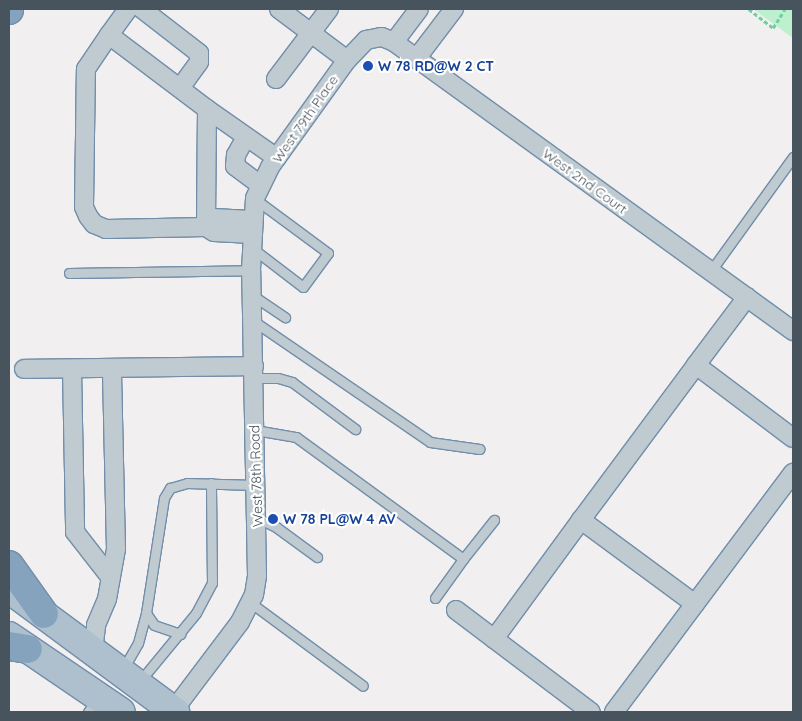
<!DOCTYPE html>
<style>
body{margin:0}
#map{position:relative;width:802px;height:721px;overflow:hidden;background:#f1efef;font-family:Quicksand,sans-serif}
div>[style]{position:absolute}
.green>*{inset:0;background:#bdf0cf}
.path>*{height:2.5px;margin-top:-1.25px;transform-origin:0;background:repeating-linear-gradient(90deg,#74ce9f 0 4px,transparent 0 6.5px)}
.roads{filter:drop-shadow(1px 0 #718eaa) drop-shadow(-1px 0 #718eaa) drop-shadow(0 1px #718eaa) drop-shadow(0 -1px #718eaa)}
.service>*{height:9px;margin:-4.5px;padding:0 4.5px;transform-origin:4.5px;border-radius:4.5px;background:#bfcad1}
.minor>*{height:18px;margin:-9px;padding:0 9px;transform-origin:9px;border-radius:9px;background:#bfcad1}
.primary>*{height:28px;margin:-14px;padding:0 14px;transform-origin:14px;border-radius:14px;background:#aebfce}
.motorway>*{height:28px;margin:-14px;padding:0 14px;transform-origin:14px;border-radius:14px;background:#86a3be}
.dots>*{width:14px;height:14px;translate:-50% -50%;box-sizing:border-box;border:2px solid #fff;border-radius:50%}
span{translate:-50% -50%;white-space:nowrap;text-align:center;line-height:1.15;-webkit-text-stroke:4.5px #fff;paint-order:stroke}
.transit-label{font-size:14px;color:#164399;font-weight:700}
.left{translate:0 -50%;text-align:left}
.street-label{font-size:14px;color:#47535d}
.frame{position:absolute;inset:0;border:10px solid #47535d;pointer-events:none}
</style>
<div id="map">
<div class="green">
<div style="clip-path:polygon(753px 9px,793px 9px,793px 38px)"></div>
</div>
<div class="path">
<div style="left:749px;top:9px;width:31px;rotate:38deg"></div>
<div style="left:773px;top:28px;width:22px;rotate:-58deg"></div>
</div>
<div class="roads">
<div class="service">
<div style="left:252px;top:248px;width:64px;rotate:37.4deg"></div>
<div style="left:303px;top:287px;width:42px;rotate:-53.7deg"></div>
<div style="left:328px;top:253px;width:91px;rotate:-143.5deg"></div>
<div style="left:710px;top:272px;width:142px;rotate:-54.2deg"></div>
<div style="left:69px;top:273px;width:182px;rotate:-0.9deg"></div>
<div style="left:252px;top:295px;width:40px;rotate:34deg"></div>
<div style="left:252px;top:320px;width:216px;rotate:34.4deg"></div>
<div style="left:430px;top:442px;width:50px;rotate:8deg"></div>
<div style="left:254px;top:378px;width:24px"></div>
<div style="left:278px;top:378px;width:15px;rotate:16deg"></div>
<div style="left:292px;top:382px;width:79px;rotate:36.7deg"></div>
<div style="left:255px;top:430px;width:42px;rotate:9.7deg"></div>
<div style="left:296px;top:437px;width:207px;rotate:36.1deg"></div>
<div style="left:463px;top:559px;width:50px;rotate:-51.5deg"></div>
<div style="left:257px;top:518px;width:21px;rotate:25deg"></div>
<div style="left:276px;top:527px;width:51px;rotate:36.2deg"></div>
<div style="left:435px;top:598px;width:48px;rotate:-54.3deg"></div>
<div style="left:251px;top:603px;width:139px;rotate:36.5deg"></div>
<div style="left:146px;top:613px;width:14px;rotate:56deg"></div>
<div style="left:154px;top:625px;width:28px;rotate:19deg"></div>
<div style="left:123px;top:669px;width:30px;rotate:-60deg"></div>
<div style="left:138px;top:643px;width:31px;rotate:-75deg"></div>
<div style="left:146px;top:613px;width:116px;rotate:-81.1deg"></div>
<div style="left:164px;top:498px;width:12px;rotate:-59deg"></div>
<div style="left:170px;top:488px;width:18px;rotate:-16deg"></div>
<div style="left:187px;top:483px;width:69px;rotate:1.7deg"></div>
<div style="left:140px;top:681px;width:88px;rotate:-50.5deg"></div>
<div style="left:196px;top:613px;width:34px;rotate:-62deg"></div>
<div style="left:212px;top:583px;width:100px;rotate:-90.6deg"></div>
<div style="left:88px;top:712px;width:17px;rotate:-54deg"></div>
</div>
<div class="minor">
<div style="left:142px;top:9px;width:72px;rotate:37.7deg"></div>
<div style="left:199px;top:53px;width:9px;rotate:90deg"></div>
<div style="left:199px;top:62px;width:32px;rotate:126deg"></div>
<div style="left:279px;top:9px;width:85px;rotate:36.9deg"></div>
<div style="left:109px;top:35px;width:123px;rotate:37.1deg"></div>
<div style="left:207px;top:109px;width:118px;rotate:90.5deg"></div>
<div style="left:206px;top:227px;width:100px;rotate:178.9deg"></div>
<div style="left:106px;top:229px;width:13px;rotate:-157deg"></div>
<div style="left:94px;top:224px;width:10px;rotate:-127deg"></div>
<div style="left:88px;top:216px;width:10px;rotate:-114deg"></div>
<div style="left:84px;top:207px;width:138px;rotate:-89.2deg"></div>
<div style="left:86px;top:69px;width:41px;rotate:-55.9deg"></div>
<div style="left:109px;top:35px;width:32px;rotate:-54deg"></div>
<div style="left:394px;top:42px;width:41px;rotate:-52.9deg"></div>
<div style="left:416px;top:59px;width:63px;rotate:-52.8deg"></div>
<div style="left:276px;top:79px;width:88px;rotate:-52.9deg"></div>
<div style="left:207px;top:109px;width:85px;rotate:35deg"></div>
<div style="left:246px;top:137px;width:21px;rotate:119deg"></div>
<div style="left:236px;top:155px;width:11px;rotate:95deg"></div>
<div style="left:235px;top:166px;width:31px;rotate:37deg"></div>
<div style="left:252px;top:220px;width:39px;rotate:-177deg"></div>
<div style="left:213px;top:218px;width:11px;rotate:128deg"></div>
<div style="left:206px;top:227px;width:9px;rotate:32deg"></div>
<div style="left:214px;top:232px;width:38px;rotate:3deg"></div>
<div style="left:696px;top:365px;width:85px;rotate:-53.1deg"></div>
<div style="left:24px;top:369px;width:230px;rotate:-0.7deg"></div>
<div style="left:72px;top:369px;width:163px;rotate:88.9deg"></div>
<div style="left:75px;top:532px;width:58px;rotate:52deg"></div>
<div style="left:695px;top:604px;width:142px;rotate:-143.6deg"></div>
<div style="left:581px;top:520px;width:193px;rotate:-53.4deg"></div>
<div style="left:696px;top:365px;width:121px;rotate:37deg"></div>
<div style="left:456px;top:610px;width:169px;rotate:37.1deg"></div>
<div style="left:494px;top:639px;width:147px;rotate:-53.8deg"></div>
<div style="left:93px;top:651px;width:26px;rotate:-83deg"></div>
<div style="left:96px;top:625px;width:28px;rotate:-67deg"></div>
<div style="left:107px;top:599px;width:51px;rotate:-79.8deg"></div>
<div style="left:116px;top:549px;width:181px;rotate:-91.3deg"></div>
<div style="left:173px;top:711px;width:111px;rotate:-53deg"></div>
<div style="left:240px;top:622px;width:30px;rotate:-63deg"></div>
<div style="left:254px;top:595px;width:20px;rotate:-81deg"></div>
<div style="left:257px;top:575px;width:305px;rotate:-91.1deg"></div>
<div style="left:251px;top:270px;width:72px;rotate:-86.8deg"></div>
<div style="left:255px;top:198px;width:34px;rotate:-64deg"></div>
<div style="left:270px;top:167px;width:132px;rotate:-54.3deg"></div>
<div style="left:347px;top:60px;width:28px;rotate:-46deg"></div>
<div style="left:366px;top:40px;width:16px;rotate:-11deg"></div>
<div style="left:382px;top:37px;width:13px;rotate:23deg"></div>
<div style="left:394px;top:42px;width:493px;rotate:35.9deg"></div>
<div style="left:614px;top:712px;width:299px;rotate:-53.2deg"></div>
</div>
<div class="primary">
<div style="left:9px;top:589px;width:207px;rotate:36.5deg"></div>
<div style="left:9px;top:636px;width:135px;rotate:34.2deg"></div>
</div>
<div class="motorway">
<div style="left:9px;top:10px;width:1px;rotate:-90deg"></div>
<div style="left:9px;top:565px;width:60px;rotate:54.5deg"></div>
<div style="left:9px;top:646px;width:19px;rotate:9deg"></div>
</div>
</div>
<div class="dots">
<div style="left:368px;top:66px;background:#1a4fb4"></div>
<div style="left:273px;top:519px;background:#1a4fb4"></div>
</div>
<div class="transit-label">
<span class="left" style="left:378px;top:66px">W 78 RD@W 2 CT</span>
<span class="left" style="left:283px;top:519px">W 78 PL@W 4 AV</span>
</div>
<div class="street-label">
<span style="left:305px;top:119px;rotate:-55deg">West 79th Place</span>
<span style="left:585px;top:181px;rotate:36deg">West 2nd Court</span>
<span style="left:256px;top:476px;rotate:-92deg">West 78th Road</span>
</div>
<div class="frame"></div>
</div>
